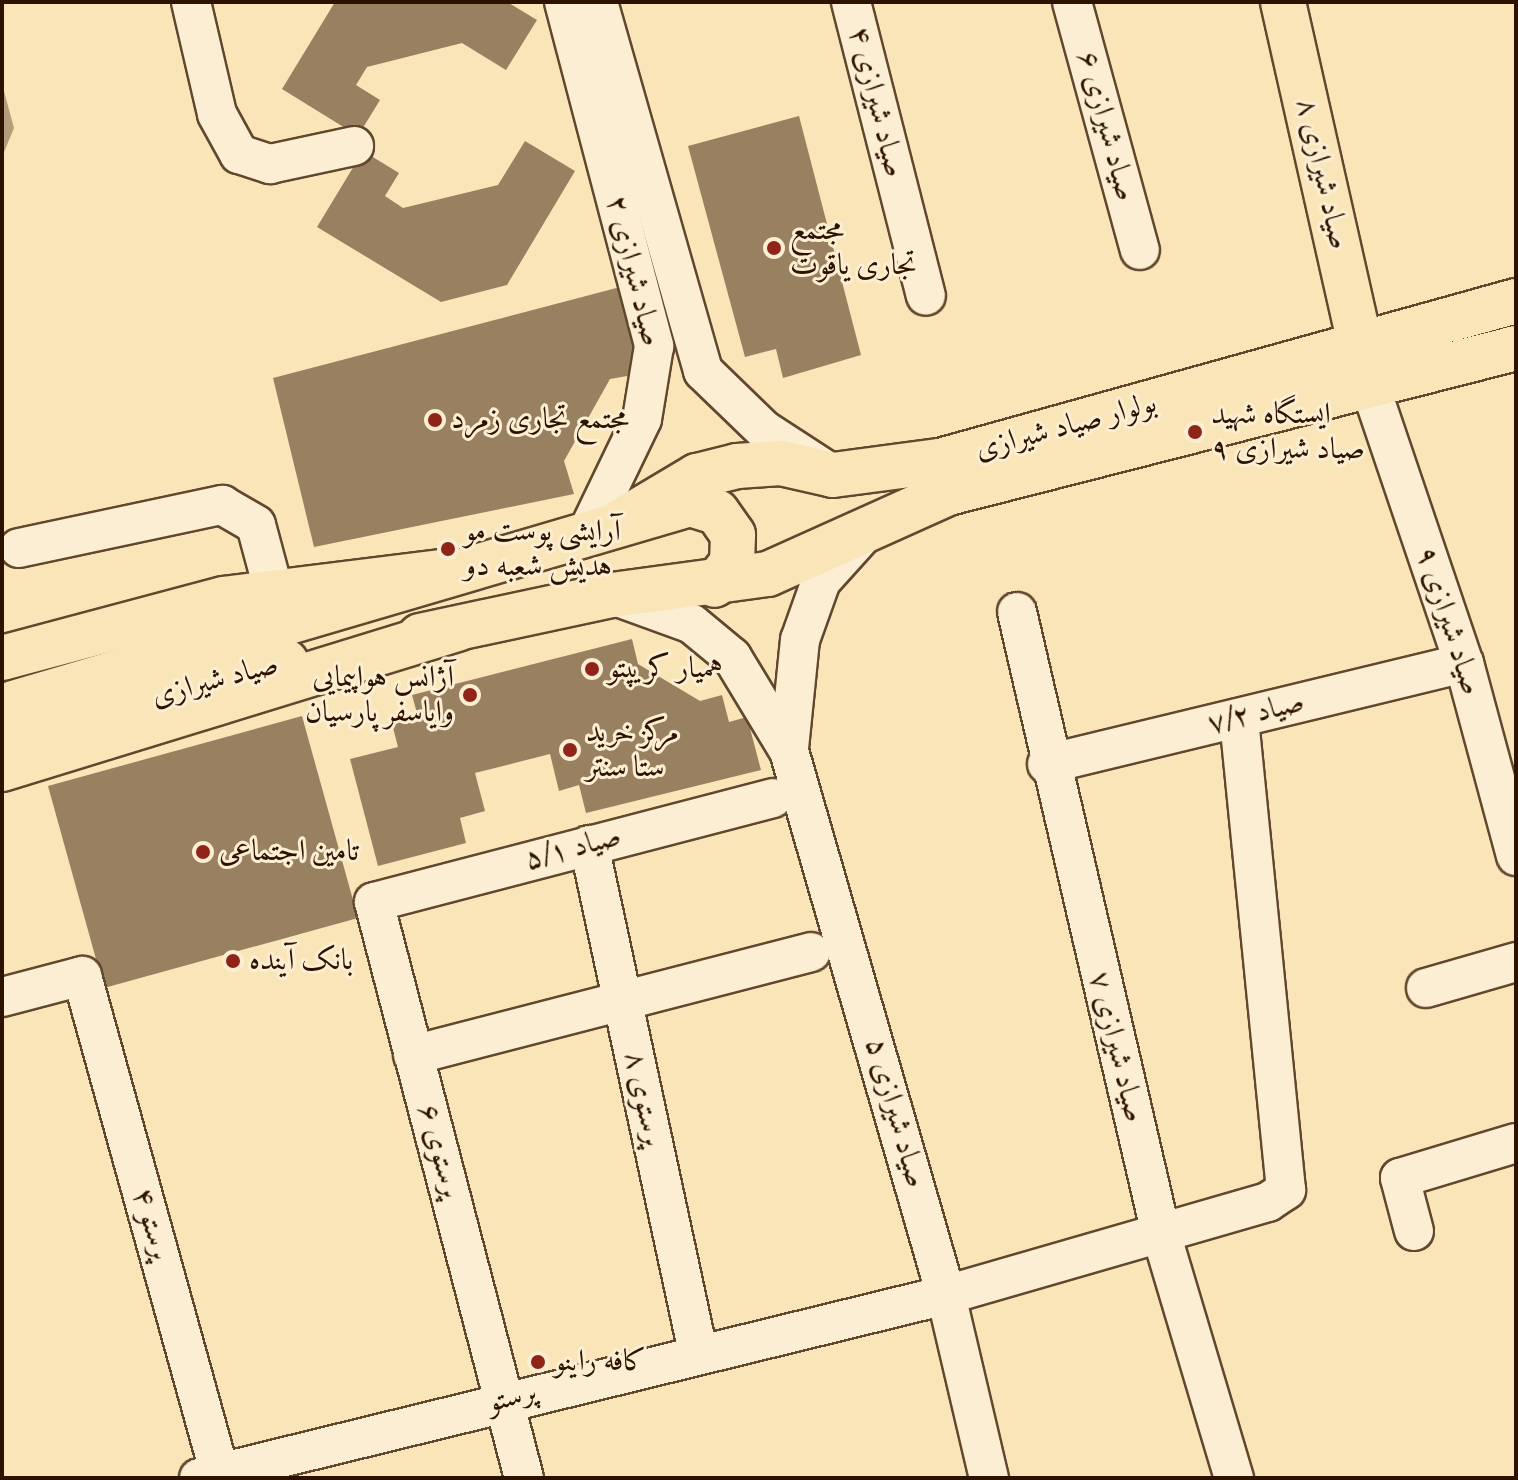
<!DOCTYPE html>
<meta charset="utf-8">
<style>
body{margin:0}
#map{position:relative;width:1518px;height:1480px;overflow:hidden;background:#fae5b9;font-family:"IM FELL DW Pica",Amiri,serif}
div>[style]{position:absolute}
.water>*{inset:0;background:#b49d7a}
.building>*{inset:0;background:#988060}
.roads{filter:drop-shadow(2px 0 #60472e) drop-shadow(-2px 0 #60472e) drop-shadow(0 2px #60472e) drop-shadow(0 -2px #60472e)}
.minor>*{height:38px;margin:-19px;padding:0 19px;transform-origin:19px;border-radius:19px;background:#fceed2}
.major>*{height:44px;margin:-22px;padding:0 22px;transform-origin:22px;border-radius:22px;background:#fae5b9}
.highway>*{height:44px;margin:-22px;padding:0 22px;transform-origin:22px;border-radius:22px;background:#fae5b9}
.dots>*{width:22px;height:22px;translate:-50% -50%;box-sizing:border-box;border:4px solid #fceed2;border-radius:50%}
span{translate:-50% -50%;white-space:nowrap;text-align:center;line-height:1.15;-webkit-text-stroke:6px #fceed2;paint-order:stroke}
.street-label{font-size:30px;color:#2d1200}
.poi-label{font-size:30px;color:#2d1200}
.left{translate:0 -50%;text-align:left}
.right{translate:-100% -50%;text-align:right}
.frame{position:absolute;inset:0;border:4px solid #2d1200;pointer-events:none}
</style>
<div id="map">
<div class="water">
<div style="clip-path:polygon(2px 84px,14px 128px,2px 157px)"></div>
</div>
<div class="building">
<div style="clip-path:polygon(335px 2px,507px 2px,537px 20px,506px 70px,462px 43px,367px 67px,356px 85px,380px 100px,358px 136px,282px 89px)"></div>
<div style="clip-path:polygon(799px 116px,861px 355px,783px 378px,776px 349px,745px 357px,688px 146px)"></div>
<div style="clip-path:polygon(525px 141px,575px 171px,507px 285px,441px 302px,317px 227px,363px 151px,399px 173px,385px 196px,403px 208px,498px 185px)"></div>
<div style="clip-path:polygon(624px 286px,650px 372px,610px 379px,564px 461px,574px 494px,314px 547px,273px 378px)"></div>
<div style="clip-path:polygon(632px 639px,638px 664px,700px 701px,722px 695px,729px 722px,747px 717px,761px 770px,586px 813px,579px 785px,559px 791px,550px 754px,475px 773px,485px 811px,460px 818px,466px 843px,378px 866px,350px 759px,398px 747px,392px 724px,418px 717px,412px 695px)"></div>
<div style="clip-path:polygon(302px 716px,358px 918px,104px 988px,48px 786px)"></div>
</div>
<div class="roads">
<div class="minor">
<div style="left:191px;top:2px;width:115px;rotate:76.9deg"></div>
<div style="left:217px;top:114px;width:46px;rotate:61.2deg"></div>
<div style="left:239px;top:154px;width:33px;rotate:18deg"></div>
<div style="left:270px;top:164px;width:86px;rotate:-12.1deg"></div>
<div style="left:564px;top:2px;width:356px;rotate:75.3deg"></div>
<div style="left:654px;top:346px;width:74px;rotate:99.3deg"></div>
<div style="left:642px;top:419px;width:124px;rotate:115.7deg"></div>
<div style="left:598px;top:2px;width:384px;rotate:74.1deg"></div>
<div style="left:703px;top:371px;width:85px;rotate:44deg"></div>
<div style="left:764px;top:430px;width:72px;rotate:33deg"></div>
<div style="left:851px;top:2px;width:303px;rotate:75.7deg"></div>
<div style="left:1072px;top:2px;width:257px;rotate:74.7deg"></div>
<div style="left:1371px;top:389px;width:289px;rotate:71.3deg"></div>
<div style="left:1464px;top:663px;width:200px;rotate:74.9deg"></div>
<div style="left:19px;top:548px;width:208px;rotate:-12deg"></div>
<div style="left:222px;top:505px;width:39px;rotate:30deg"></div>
<div style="left:256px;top:525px;width:69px;rotate:75deg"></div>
<div style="left:612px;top:595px;width:85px;rotate:19.9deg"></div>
<div style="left:692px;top:624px;width:52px;rotate:39.5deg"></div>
<div style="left:732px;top:657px;width:110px;rotate:58.8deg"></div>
<div style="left:789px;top:751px;width:566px;rotate:73.9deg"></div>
<div style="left:946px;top:1295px;width:188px;rotate:76.8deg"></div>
<div style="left:1017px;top:612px;width:634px;rotate:76.97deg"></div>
<div style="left:1160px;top:1230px;width:259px;rotate:73.4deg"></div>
<div style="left:789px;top:748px;width:109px;rotate:-84.2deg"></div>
<div style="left:800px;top:640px;width:63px;rotate:-70.4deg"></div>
<div style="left:821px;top:581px;width:67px;rotate:-48deg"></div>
<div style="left:1047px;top:764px;width:429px;rotate:-13.6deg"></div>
<div style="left:589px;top:845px;width:519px;rotate:77.87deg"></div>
<div style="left:1426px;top:988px;width:94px;rotate:-16.1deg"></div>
<div style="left:2px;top:997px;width:83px;rotate:-14.7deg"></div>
<div style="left:82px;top:976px;width:521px;rotate:74.52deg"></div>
<div style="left:413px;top:1055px;width:411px;rotate:-14.5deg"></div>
<div style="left:1414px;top:1231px;width:55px;rotate:-104.8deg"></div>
<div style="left:1400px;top:1178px;width:121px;rotate:-16.8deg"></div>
<div style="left:199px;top:1478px;width:769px;rotate:-13.77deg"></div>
<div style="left:946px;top:1295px;width:335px;rotate:-16.1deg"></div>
<div style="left:1268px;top:1202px;width:22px;rotate:-34deg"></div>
<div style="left:1286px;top:1190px;width:474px;rotate:-95.7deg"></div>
<div style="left:524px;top:1478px;width:595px;rotate:-104.6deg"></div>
<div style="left:374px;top:902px;width:412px;rotate:-14.6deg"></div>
</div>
<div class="major">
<div style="left:1283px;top:2px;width:354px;rotate:77.3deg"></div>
<div style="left:620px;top:522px;width:90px;rotate:-30.9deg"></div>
<div style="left:697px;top:476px;width:41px;rotate:-14deg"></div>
<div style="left:737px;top:466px;width:44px;rotate:-3.9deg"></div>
<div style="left:781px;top:463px;width:53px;rotate:13deg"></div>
<div style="left:833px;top:475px;width:108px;rotate:-7.5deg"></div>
<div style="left:940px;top:461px;width:598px;rotate:-15.52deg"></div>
<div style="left:420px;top:636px;width:196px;rotate:-12.1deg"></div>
<div style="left:612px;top:595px;width:157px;rotate:-7.7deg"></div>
<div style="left:768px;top:574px;width:197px;rotate:-24.2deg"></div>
<div style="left:948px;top:493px;width:586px;rotate:-14.32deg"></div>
<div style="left:13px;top:703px;width:706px;rotate:-16.38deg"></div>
<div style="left:690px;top:504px;width:28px;rotate:17deg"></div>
<div style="left:717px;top:512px;width:28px;rotate:55deg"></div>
<div style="left:733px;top:535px;width:28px;rotate:92deg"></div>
<div style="left:732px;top:563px;width:28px;rotate:129deg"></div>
<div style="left:2px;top:738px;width:294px;rotate:-15deg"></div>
</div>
<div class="highway">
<div style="left:2px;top:658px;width:230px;rotate:-14.9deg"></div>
<div style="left:224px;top:599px;width:218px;rotate:-7.1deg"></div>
<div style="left:2px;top:769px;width:477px;rotate:-17.1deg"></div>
</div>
</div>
<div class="dots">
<div style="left:774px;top:248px;background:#8f2418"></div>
<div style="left:435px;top:420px;background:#8f2418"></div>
<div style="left:1195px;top:432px;background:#8f2418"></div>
<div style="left:448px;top:549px;background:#8f2418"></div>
<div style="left:592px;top:669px;background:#8f2418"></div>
<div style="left:470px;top:695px;background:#8f2418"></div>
<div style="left:570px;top:750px;background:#8f2418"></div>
<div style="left:203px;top:852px;background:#8f2418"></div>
<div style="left:233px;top:961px;background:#8f2418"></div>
<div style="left:538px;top:1362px;background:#8f2418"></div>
</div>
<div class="street-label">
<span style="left:876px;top:102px;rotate:76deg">صیاد شیرازی ۴</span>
<span style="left:1106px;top:126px;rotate:75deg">صیاد شیرازی ۶</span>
<span style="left:1322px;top:174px;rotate:77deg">صیاد شیرازی ۸</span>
<span style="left:633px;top:271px;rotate:76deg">صیاد شیرازی ۲</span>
<span style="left:1066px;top:427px;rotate:-15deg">بولوار صیاد شیرازی</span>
<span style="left:1448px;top:621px;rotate:72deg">صیاد شیرازی ۹</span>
<span style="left:215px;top:681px;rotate:-15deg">صیاد شیرازی</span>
<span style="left:1256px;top:714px;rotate:-14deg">صیاد ۷/۲</span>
<span style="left:573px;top:849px;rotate:-15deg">صیاد ۵/۱</span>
<span style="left:1116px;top:1047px;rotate:76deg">صیاد شیرازی ۷</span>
<span style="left:643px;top:1099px;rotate:78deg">پرستوی ۸</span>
<span style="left:895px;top:1113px;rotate:74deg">صیاد شیرازی ۵</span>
<span style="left:439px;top:1151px;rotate:75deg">پرستوی ۶</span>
<span style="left:151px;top:1224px;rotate:74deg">پرستو ۴</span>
<span style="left:512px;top:1398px;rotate:-14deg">پرستو</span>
</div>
<div class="poi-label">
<span class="left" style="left:790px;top:248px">مجتمع<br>تجاری یاقوت</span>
<span class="left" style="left:1211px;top:432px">ایستگاه شهید<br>صیاد شیرازی ۹</span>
<span class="left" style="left:451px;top:420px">مجتمع تجاری زمرد</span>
<span class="left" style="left:464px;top:549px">آرایشی پوست مو<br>هدیش شعبه دو</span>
<span class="left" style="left:608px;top:669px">همیار کریپتو</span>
<span class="right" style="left:454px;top:695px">آژانس هواپیمایی<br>وایاسفر پارسیان</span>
<span class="left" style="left:586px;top:750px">مرکز خرید<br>ستا سنتر</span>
<span class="left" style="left:219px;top:852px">تامین اجتماعی</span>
<span class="left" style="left:249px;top:961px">بانک آینده</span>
<span class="left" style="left:554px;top:1362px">کافه راینو</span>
</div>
<div class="frame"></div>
</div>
